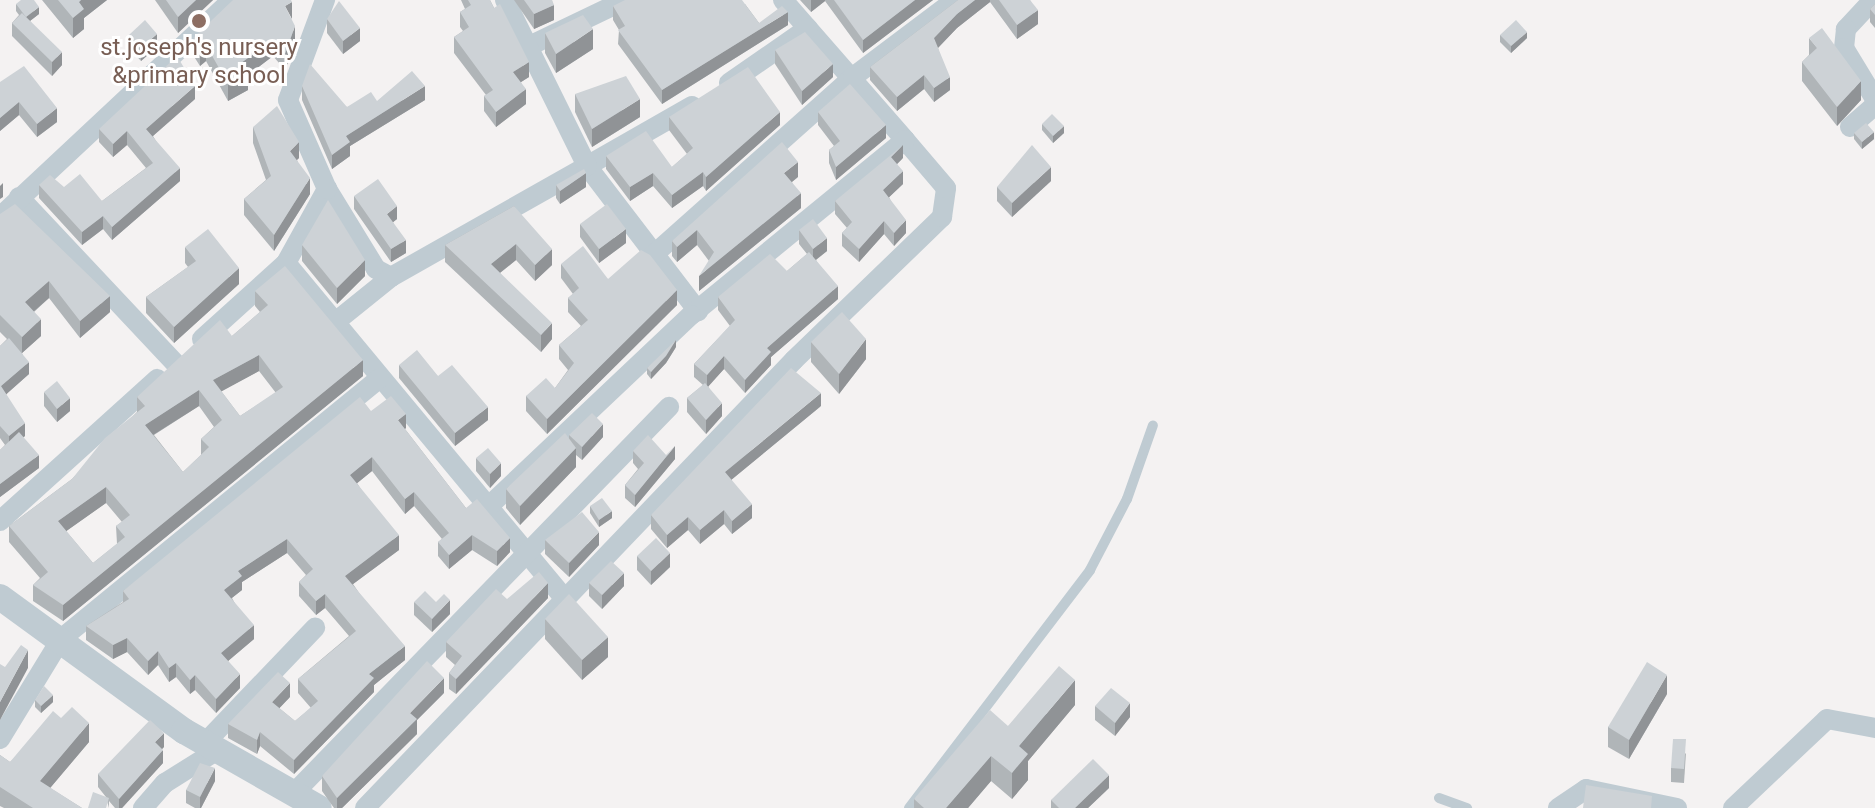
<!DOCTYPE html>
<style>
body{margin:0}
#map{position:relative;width:1875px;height:808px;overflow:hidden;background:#f4f2f2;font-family:Roboto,sans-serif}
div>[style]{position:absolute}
.service>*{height:10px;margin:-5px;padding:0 5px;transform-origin:5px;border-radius:5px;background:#bfcbd2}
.minor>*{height:20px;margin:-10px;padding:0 10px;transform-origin:10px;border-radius:10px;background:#bfcbd2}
.tertiary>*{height:26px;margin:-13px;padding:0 13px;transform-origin:13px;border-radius:13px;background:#bfcbd2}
.wall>*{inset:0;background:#b0b5b8}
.shaded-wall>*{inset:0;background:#909396}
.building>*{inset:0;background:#cdd2d6}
.dots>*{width:22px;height:22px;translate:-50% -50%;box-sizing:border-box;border:4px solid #fff;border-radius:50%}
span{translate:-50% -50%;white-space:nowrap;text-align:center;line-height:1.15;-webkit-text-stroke:6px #fff;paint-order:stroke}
.education-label{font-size:24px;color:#785e54}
</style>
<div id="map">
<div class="service">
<div style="left:1439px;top:798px;width:30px;rotate:20deg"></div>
<div style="left:909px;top:808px;width:299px;rotate:-52.7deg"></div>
<div style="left:1090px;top:570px;width:80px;rotate:-62.5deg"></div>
<div style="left:1127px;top:499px;width:78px;rotate:-70.6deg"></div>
</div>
<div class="minor">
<div style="left:783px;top:0;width:186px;rotate:48.9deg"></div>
<div style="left:1873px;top:0;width:40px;rotate:133deg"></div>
<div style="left:1846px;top:29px;width:19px;rotate:96deg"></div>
<div style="left:1844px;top:48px;width:60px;rotate:58.7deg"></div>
<div style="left:525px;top:48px;width:111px;rotate:-25.6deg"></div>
<div style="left:729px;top:83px;width:96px;rotate:-34.8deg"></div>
<div style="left:692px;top:106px;width:121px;rotate:150.3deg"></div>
<div style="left:587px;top:166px;width:183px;rotate:52.6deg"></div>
<div style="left:1850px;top:127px;width:33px;rotate:-41deg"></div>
<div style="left:327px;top:189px;width:94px;rotate:58.5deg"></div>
<div style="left:376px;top:269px;width:17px;rotate:28deg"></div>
<div style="left:391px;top:277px;width:225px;rotate:-29.5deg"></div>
<div style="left:587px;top:166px;width:185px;rotate:-116.3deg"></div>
<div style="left:19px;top:197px;width:228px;rotate:46.8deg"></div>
<div style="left:0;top:217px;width:318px;rotate:-43.1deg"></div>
<div style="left:651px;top:257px;width:271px;rotate:-41.7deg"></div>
<div style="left:853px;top:77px;width:128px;rotate:-37deg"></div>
<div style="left:286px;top:263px;width:438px;rotate:50.3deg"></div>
<div style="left:334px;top:323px;width:73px;rotate:-38.9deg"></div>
<div style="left:202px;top:339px;width:113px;rotate:-42.1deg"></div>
<div style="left:286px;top:263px;width:85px;rotate:-61deg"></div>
<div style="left:327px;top:189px;width:97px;rotate:-113.7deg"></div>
<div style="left:288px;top:100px;width:107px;rotate:-69.7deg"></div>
<div style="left:0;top:521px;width:212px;rotate:-42.1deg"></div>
<div style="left:0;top:739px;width:117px;rotate:-58.6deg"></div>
<div style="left:61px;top:639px;width:411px;rotate:-39.3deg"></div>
<div style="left:204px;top:744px;width:161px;rotate:-46.3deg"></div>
<div style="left:295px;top:792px;width:537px;rotate:-45.83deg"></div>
<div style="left:143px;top:808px;width:33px;rotate:-49deg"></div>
<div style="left:165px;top:783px;width:60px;rotate:-32.1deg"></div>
<div style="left:365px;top:808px;width:620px;rotate:-46.24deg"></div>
<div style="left:794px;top:360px;width:206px;rotate:-44deg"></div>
<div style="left:942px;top:217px;width:29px;rotate:-82deg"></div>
<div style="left:946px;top:188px;width:63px;rotate:-130.5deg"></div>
<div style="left:905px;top:140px;width:276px;rotate:140.7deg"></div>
<div style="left:691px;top:315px;width:277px;rotate:136.6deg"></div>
<div style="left:1558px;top:808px;width:34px;rotate:-34deg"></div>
<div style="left:1586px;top:789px;width:93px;rotate:11.8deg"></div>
<div style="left:1733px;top:808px;width:129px;rotate:-43.4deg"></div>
<div style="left:1827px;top:719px;width:49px;rotate:10.6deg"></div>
</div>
<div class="tertiary">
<div style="left:0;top:597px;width:228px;rotate:36.1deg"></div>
<div style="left:184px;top:731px;width:155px;rotate:29.7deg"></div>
</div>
<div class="wall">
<div style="clip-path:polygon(42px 0,107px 0,84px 18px,84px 29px,73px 38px)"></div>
<div style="clip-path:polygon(155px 0,213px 0,178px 33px)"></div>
<div style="clip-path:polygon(461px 0,490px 0,529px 77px,521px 82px,526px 104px,496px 127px,484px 111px,484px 96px,486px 95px,454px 53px,454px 37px,463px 31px,460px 27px,460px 12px,465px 9px)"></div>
<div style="clip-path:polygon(514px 0,552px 0,554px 20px,534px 29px)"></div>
<div style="clip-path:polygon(800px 0,933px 0,863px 53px,825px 1px,811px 12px)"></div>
<div style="clip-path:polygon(958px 0,1030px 0,1038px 24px,1017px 39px,990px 2px,957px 28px,938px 48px,950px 90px,934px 102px,924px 89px,897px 111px,870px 80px,870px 67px)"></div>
<div style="clip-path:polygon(16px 4px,39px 14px,30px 21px,62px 65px,52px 76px,12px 36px,12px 23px,19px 15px,16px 11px)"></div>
<div style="clip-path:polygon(745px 4px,759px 23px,788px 25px,662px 104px,618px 44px,619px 30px,613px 20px,613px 6px)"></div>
<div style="clip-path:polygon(1875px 4px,1875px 28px,1870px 22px,1870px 9px)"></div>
<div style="clip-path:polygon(291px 19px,295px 43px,285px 70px,273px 56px,248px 75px,248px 90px,228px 101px,206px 61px,200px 66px,193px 55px,193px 38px)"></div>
<div style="clip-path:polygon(327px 19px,360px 41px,343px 54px,327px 33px)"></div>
<div style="clip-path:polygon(545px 33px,593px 49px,556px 73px,545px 53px)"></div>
<div style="clip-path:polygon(129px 35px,157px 47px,141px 61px,129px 48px)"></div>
<div style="clip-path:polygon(1500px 35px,1527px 38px,1511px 53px,1500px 42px)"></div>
<div style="clip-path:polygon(1809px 38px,1861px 100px,1837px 126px,1802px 81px,1802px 62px,1809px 55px)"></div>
<div style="clip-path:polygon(775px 50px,833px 77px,802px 105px,775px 64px)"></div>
<div style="clip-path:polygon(0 82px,57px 122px,37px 137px,19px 115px,0 131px)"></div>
<div style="clip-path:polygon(302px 86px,347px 107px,377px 101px,425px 100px,350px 146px,350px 156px,332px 169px,302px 100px)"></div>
<div style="clip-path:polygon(575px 94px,640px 117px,592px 147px,575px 112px)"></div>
<div style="clip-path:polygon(195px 99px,153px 136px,180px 181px,112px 240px,103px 229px,82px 245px,39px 198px,39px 185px,102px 201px,146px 168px,127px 145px,113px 157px,99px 142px,99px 129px)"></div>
<div style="clip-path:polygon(818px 112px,886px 138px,836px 180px,829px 163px,829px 150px,834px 146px,818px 125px)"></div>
<div style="clip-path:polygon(669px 117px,780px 125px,706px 191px,703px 186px,672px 208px,653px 186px,630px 201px,606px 169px,606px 156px,672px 167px,687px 154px,669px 130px)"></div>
<div style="clip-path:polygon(1042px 124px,1064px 133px,1053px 143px,1042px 130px)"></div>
<div style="clip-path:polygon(253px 127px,299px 158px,297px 160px,310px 194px,274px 251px,244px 215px,244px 199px,266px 180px,253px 143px)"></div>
<div style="clip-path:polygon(1854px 133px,1874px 139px,1862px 149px,1854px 139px)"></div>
<div style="clip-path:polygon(903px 158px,897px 164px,903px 184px,889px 197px,906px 233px,894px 246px,884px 234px,859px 262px,842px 246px,842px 233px,847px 228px,835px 214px,835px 201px)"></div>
<div style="clip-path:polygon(798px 177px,792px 182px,801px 208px,699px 291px,709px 261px,697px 245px,677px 262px,672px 256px,672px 241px)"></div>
<div style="clip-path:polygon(1051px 181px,1012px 217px,997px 201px,997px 187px)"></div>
<div style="clip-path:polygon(556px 185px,586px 187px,560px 204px,556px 198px)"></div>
<div style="clip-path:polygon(354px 196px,397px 219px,393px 222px,406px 253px,391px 262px,354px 209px)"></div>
<div style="clip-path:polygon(514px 206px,552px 265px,535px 281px,516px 260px,500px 273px,552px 339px,541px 352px,445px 262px,445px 245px)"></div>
<div style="clip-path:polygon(0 214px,110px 312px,80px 338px,49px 298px,34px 312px,41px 336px,22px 353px,29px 374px,6px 394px,25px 436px,23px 437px,39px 468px,0 497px,0 450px,5px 445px,0 438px,0 346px,7px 339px,0 332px)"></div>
<div style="clip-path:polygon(580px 224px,626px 243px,599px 263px,580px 237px)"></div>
<div style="clip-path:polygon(799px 230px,827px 251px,816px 260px,838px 299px,771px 357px,771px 365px,745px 393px,724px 369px,708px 386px,722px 416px,706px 434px,687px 412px,687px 398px,703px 385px,694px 377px,694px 364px,730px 326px,718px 310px,718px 297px,787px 271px,807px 254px,799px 244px)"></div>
<div style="clip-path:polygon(302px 245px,365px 276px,337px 304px,302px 261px)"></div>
<div style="clip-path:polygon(185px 247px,239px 284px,174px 343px,146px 313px,146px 297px,188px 267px,185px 263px)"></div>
<div style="clip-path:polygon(561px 264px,608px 279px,677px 305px,547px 434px,526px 411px,526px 396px,555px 388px,568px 370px,559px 359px,559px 345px,581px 326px,568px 312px,568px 298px,573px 294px,561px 278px)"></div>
<div style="clip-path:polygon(evenodd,255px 291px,363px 376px,63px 621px,33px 601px,33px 585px,40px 578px,9px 542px,9px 526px,72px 479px,137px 412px,137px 397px,232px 336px,260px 312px,255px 306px,255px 291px,259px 371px,276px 393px,240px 416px,221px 391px,259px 371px,255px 291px,199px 406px,214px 427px,201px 439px,201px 455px,183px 472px,154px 435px,199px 406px,255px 291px,106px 503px,122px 522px,116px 526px,117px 544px,93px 563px,66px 531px,106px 503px)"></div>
<div style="clip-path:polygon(811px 342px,866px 359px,839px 394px,811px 362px)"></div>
<div style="clip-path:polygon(676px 347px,666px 363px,651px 379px,647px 374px,647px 368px)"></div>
<div style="clip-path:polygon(399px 365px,438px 376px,488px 420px,455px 446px,399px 378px)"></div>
<div style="clip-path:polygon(44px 392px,70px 411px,57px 422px,44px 406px)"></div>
<div style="clip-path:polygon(821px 406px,731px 480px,752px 518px,732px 534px,724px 524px,700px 544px,688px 530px,667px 548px,651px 529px,651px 515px)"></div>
<div style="clip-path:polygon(371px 411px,406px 428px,405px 429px,466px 508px,510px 552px,497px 566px,472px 550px,449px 569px,438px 556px,438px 542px,442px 539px,414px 506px,405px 514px,372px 471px,357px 483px,399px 550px,353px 584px,405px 660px,374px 685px,374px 692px,294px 774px,260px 746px,257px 754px,228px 738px,228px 724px,290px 697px,279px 708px,295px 721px,311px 708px,298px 693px,298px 679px,349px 636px,325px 608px,316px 615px,299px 596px,299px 582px,306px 575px,287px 553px,242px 582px,242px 590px,232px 598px,254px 639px,228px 661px,240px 688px,216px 713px,195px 690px,190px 694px,176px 677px,169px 682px,158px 665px,148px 675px,127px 652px,113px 659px,86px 640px,86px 626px,123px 602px,123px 591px)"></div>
<div style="clip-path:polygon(569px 435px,603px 437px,582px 460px,576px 455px,576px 467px,520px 525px,506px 508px,506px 489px,569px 438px)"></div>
<div style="clip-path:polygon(633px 451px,666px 455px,675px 459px,635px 507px,625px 498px,625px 485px,638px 469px,633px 463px)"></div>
<div style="clip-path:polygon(476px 458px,501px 476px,490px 488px,476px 471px)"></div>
<div style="clip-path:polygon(590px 506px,612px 518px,599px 527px,590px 513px)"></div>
<div style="clip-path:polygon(545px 540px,599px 545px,569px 577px,545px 554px)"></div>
<div style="clip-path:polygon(637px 556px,670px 567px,651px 585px,637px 570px)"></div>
<div style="clip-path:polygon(589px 583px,624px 586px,602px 609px,589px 596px)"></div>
<div style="clip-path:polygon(548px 598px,456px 694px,449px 689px,449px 673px,455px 665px,446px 657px,446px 642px,507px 599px)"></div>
<div style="clip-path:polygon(414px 602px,450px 614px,432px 632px,414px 615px)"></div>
<div style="clip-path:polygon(545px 619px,608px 657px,582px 680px,545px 639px)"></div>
<div style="clip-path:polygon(444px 693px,417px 720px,417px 734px,342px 808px,334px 808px,322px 791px,322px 776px)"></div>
<div style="clip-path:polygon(1667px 694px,1629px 759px,1608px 747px,1608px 727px)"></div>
<div style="clip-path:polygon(35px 700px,53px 702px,41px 713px,35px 707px)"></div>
<div style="clip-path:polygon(1075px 705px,1028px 761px,1028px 780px,1012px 799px,991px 781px,968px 808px,914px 808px,914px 799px,1008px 726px)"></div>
<div style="clip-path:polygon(1095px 706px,1130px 717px,1115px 736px,1095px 720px)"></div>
<div style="clip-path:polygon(61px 718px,89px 742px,50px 788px,82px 808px,4px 808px,0 806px,0 755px,10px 762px)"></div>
<div style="clip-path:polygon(164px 747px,162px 749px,163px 763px,122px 808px,115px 808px,109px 801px,109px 808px,106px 797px,98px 787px,98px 774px)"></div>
<div style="clip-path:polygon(1686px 753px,1684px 783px,1671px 782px,1671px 768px)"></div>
<div style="clip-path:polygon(215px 781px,201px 808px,195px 808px,186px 803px,186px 790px)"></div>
<div style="clip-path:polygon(1109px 788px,1088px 808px,1051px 808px,1051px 800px)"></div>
</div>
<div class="shaded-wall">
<div style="clip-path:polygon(81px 0,107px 0,84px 18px,84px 29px,73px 38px,73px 18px,79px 2px)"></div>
<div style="clip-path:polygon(196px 0,213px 0,178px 33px,178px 17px)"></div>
<div style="clip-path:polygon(811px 0,825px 0,825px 1px,811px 12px)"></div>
<div style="clip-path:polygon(915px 0,933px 0,863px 53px,863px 40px)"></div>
<div style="clip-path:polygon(975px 0,990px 0,990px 2px,957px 28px,934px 52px,934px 38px,957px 14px)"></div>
<div style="clip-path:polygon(292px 2px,292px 19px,285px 6px)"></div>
<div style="clip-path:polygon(554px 5px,554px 20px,534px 29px,534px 14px)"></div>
<div style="clip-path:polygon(39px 7px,39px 14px,26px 24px,26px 17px)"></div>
<div style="clip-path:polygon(1038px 10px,1038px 24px,1017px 39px,1017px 25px)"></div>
<div style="clip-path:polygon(788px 12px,788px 25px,662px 104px,662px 90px)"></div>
<div style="clip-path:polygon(295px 26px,295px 43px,285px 70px,285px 54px)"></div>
<div style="clip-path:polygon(360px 28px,360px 41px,343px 54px,343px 41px)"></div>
<div style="clip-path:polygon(593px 29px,593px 49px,556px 73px,556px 54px)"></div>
<div style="clip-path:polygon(1527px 32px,1527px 38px,1511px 53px,1511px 46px)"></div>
<div style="clip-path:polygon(157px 34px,157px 47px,141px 61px,141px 48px)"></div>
<div style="clip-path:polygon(273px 40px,273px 56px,248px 75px,248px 90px,228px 101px,228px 84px,241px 63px)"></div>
<div style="clip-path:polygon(206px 45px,206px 61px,200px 66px,200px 50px)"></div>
<div style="clip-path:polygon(62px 52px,62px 65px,52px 76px,52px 62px)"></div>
<div style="clip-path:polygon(529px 62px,529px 77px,513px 87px,513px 72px)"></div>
<div style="clip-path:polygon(833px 64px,833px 77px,802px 105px,802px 91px)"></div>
<div style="clip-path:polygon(924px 75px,924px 89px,897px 111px,897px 97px)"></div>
<div style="clip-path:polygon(950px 77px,950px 90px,934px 102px,934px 88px)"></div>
<div style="clip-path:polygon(1861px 81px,1861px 100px,1837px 126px,1837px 107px)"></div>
<div style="clip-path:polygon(195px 86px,195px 99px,146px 142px,146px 129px)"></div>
<div style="clip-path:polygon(425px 86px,425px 100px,350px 146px,350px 156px,332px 169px,332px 155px,346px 136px)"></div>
<div style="clip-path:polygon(526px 89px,526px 104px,496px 127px,496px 112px)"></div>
<div style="clip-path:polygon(640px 99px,640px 117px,592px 147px,592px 129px)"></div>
<div style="clip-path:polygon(19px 102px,19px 115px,0 131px,0 118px)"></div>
<div style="clip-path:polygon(57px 108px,57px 122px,37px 137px,37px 124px)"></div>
<div style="clip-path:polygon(780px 112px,780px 125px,706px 191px,706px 177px)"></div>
<div style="clip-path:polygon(886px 125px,886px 138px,836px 180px,836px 167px)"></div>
<div style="clip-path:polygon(1064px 126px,1064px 133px,1053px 143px,1053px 136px)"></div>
<div style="clip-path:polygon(127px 131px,127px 145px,113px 157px,113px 144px)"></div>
<div style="clip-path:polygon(1874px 132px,1874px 139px,1862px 149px,1862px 142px)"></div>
<div style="clip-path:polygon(299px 142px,299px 158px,290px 166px,290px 151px)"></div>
<div style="clip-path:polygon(903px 145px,903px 158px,891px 170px,891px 157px)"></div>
<div style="clip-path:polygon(798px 162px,798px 177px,784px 188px,784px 173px)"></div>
<div style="clip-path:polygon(1051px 167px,1051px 181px,1012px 217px,1012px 203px)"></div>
<div style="clip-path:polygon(180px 168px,180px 181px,112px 240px,112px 227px)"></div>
<div style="clip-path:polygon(903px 171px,903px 184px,883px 203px,883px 190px)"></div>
<div style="clip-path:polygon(703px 172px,703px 186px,672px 208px,672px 195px)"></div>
<div style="clip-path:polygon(586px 173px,586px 187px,560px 204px,560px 191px)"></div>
<div style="clip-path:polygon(653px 173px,653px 186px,630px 201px,630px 187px)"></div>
<div style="clip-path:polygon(310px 178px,310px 194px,274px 251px,274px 235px)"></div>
<div style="clip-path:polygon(3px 183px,3px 197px,0 199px,0 186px)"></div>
<div style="clip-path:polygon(801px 193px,801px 208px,699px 291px,699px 276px)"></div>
<div style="clip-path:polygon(397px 206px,397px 219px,387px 227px,387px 214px)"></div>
<div style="clip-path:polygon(103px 216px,103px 229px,82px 245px,82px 232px)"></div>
<div style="clip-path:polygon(906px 220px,906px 233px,894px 246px,894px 233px)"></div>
<div style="clip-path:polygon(884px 221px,884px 234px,859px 262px,859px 249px)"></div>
<div style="clip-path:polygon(626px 229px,626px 243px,599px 263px,599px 249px)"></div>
<div style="clip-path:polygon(697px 230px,697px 245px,677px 262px,677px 247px)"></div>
<div style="clip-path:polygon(827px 238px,827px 251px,813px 262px,813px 249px)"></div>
<div style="clip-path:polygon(406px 240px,406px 253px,391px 262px,391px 249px)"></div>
<div style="clip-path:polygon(516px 244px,516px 260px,491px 280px,491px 264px)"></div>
<div style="clip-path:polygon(552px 249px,552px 265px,535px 281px,535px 265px)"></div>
<div style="clip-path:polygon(365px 260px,365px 276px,337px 304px,337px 288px)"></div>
<div style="clip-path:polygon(239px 268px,239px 284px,174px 343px,174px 327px)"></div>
<div style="clip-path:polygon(49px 281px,49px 298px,25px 319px,25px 302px)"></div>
<div style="clip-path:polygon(838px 286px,838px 299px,771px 357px,771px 365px,745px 393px,745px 380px,767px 348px)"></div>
<div style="clip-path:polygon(677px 290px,677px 305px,547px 434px,547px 419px)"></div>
<div style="clip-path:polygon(110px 296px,110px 312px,80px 338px,80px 321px)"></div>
<div style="clip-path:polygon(41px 319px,41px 336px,22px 353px,22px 337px)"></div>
<div style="clip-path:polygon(552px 323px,552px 339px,541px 352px,541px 335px)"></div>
<div style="clip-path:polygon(866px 339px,866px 359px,839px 394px,839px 374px)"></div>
<div style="clip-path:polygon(676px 340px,676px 347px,666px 363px,651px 379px,651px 372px)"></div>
<div style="clip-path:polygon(259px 355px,259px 371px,213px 396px,213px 380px)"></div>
<div style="clip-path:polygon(724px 356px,724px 369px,707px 388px,707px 375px)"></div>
<div style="clip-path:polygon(363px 360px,363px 376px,63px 621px,63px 605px)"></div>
<div style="clip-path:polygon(29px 362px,29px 374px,1px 399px,1px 386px)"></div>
<div style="clip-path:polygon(199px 390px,199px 406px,145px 440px,145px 425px)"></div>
<div style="clip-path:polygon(821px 393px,821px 406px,725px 485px,725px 472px)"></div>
<div style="clip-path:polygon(70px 398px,70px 411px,57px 422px,57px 409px)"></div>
<div style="clip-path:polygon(722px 403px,722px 416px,706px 434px,706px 420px)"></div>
<div style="clip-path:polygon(488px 407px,488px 420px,455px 446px,455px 433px)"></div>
<div style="clip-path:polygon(406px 414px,406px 428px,398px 434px,398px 420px)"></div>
<div style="clip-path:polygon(25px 423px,25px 436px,9px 449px,9px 436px)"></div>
<div style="clip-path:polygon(603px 424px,603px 437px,582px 460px,582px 447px)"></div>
<div style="clip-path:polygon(675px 446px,675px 459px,635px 507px,635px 495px)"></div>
<div style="clip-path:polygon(576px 448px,576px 467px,520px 525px,520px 506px)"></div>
<div style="clip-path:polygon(39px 455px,39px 468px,0 497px,0 484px)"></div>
<div style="clip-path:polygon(372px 457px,372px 471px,350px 489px,350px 475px)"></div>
<div style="clip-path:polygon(501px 463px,501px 476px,490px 488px,490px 474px)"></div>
<div style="clip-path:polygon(106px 487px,106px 503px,58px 537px,58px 521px)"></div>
<div style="clip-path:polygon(414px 492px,414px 506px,405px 514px,405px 499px)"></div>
<div style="clip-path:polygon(752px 504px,752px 518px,732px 534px,732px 521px)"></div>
<div style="clip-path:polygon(724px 510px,724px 524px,700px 544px,700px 530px)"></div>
<div style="clip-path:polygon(612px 511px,612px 518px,599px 527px,599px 520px)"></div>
<div style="clip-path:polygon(688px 517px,688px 530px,667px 548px,667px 535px)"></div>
<div style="clip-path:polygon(599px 532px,599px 545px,569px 577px,569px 563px)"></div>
<div style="clip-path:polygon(399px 535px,399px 550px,345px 590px,345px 576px)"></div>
<div style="clip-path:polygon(472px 535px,472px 550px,449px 569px,449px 555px)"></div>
<div style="clip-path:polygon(510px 538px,510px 552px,497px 566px,497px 551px)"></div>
<div style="clip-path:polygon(287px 539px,287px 553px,242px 582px,242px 590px,224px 604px,224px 590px,238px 571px)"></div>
<div style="clip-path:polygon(670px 553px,670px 567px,651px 585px,651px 571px)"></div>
<div style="clip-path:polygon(624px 573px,624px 586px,602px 609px,602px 595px)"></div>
<div style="clip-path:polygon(548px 583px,548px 598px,456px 694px,456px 679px)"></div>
<div style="clip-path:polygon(325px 594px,325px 608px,316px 615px,316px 601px)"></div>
<div style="clip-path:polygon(450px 600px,450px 614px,432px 632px,432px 619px)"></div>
<div style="clip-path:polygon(254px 625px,254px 639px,221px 667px,221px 653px)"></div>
<div style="clip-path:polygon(608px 637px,608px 657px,582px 680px,582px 660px)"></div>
<div style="clip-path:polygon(127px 638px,127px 652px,113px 659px,113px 645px)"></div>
<div style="clip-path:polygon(405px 646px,405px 660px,374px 685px,374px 692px,294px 774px,294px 760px,369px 674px)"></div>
<div style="clip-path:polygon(28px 650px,28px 668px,0 720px,0 702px)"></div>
<div style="clip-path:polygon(158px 651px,158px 665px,148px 675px,148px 661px)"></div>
<div style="clip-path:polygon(176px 663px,176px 677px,169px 682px,169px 668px)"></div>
<div style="clip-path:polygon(240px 674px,240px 688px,216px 713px,216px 699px)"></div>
<div style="clip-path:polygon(195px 675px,195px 690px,190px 694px,190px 680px)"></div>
<div style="clip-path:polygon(1667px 675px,1667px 694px,1629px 759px,1629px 740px)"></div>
<div style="clip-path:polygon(444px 678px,444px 693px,417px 720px,417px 734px,342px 808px,337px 808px,337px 798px,410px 713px)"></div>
<div style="clip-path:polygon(1075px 680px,1075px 705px,1028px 761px,1028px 780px,1012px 799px,1012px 773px,1019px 746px)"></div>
<div style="clip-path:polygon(290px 683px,290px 697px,272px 716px,272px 702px)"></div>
<div style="clip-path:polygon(53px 695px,53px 702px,41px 713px,41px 706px)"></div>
<div style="clip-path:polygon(1130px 703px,1130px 717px,1115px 736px,1115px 723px)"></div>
<div style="clip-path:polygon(89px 723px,89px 742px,40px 800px,40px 781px)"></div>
<div style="clip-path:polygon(260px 732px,260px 746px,257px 754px,257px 740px)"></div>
<div style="clip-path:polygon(164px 733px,164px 747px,155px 756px,155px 742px)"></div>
<div style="clip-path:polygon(163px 750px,163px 763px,122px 808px,119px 808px,119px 799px)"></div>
<div style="clip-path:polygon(991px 756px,991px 781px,968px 808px,946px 808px)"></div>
<div style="clip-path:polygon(215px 768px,215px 781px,201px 808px,200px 808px,200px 797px)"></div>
<div style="clip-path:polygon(1109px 775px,1109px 788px,1088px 808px,1075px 808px)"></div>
</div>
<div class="building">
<div style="clip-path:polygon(21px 0,34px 0,39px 7px,26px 17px,16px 4px)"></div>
<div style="clip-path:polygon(58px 0,81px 0,79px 2px,84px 9px,73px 18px)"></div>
<div style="clip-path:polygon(166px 0,196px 0,178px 17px)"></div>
<div style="clip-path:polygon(233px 0,291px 0,292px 2px,285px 6px,295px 26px,285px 54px,273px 40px,241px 63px,248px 73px,228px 84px,206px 45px,200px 50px,193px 38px)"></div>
<div style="clip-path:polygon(468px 0,490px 0,494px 8px,500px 4px,529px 62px,513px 72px,526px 89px,496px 112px,484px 96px,493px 90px,454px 37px,469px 27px,460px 12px,471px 5px)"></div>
<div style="clip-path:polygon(524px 0,552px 0,554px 5px,534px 14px)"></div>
<div style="clip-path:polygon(625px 0,742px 0,759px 23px,782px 6px,788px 12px,662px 90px,618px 30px,625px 26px,613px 6px)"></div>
<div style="clip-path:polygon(834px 0,915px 0,863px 40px)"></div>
<div style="clip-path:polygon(958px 0,975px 0,957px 14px,934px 38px,950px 77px,934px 88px,924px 75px,897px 97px,870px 67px)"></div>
<div style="clip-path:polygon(999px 0,1030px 0,1038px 10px,1017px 25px)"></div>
<div style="clip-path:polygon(339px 1px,360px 28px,343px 41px,327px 19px)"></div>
<div style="clip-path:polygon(1875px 4px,1875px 15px,1870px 9px)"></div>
<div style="clip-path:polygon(22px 13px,62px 52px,52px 62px,12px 23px)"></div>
<div style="clip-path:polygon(583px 15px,593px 29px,556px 54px,545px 33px)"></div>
<div style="clip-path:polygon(145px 20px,157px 34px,141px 48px,129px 35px)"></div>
<div style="clip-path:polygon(1516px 20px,1527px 32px,1511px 46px,1500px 35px)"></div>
<div style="clip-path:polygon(1822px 28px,1861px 81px,1837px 107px,1802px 62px,1817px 48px,1809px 38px)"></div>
<div style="clip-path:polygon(805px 32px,833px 64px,802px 91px,775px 50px)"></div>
<div style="clip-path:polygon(177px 56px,195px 86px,146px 129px,180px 168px,112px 227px,103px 216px,82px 232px,39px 185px,50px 175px,64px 187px,80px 174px,102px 201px,153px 163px,127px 131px,113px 144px,99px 129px)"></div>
<div style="clip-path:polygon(310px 64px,347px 107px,371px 92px,377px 101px,412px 71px,425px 86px,346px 136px,350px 142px,332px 155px,302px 86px)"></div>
<div style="clip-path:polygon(24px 66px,57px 108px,37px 124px,19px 102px,0 118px,0 82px)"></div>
<div style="clip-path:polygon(748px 67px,780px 112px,706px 177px,703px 172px,672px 195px,653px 173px,630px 187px,606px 156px,646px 131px,672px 167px,693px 148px,669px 117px)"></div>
<div style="clip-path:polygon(626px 76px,640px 99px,592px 129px,575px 94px)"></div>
<div style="clip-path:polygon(850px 84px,886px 125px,836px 167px,829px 150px,840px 141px,818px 112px)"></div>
<div style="clip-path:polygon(277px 106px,299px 142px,290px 151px,310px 178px,274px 235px,244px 199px,271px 176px,253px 127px)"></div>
<div style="clip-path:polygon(1052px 114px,1064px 126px,1053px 136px,1042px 124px)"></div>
<div style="clip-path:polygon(1866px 123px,1874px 132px,1862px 142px,1854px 133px)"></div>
<div style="clip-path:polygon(782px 142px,798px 162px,784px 173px,801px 193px,699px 276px,714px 252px,697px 230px,677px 247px,672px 241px)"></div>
<div style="clip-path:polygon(903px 145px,891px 157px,903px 171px,883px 190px,906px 220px,894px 233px,884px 221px,859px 249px,842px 233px,852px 222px,835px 201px)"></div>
<div style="clip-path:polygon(1032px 145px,1051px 167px,1012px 203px,997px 187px)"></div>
<div style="clip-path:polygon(584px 169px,586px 173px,560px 191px,556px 185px)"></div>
<div style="clip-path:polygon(378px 179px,397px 206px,387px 214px,406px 240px,391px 249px,354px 196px)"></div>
<div style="clip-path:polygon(328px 200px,365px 260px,337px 288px,302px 245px)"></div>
<div style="clip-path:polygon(15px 204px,110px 296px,80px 321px,49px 281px,25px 302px,41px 319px,22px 337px,0 315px,0 214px)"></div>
<div style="clip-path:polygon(607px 204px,626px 229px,599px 249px,580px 224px)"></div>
<div style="clip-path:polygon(514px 206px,552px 249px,535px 265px,516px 244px,491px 264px,552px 323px,541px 335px,445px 245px)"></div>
<div style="clip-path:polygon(813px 219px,827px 238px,813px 249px,799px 230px)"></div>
<div style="clip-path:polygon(208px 229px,239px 268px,174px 327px,146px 297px,196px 261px,185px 247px)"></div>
<div style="clip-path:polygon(583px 246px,608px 279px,641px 250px,650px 255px,677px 290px,547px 419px,526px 396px,546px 378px,555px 388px,574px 363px,559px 345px,588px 320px,568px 298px,579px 288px,561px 264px)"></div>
<div style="clip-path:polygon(809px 252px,838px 286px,767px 348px,771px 352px,745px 380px,724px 356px,707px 375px,694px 364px,735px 320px,718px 297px,770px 254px,787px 271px)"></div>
<div style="clip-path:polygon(evenodd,285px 266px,363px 360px,63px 605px,33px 585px,48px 572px,9px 526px,72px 479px,105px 438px,145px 406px,137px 397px,220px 320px,232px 336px,268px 305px,255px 291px,285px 266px,259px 355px,283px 387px,240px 416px,213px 380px,259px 355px,285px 266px,199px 390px,222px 420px,201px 439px,209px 447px,183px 472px,145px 425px,199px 390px,285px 266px,106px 487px,130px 515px,116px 526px,125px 537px,93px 563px,58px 521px,106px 487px)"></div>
<div style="clip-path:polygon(842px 312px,866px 339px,839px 374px,811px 342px)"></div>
<div style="clip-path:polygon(9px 338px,29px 362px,1px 386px,25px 423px,9px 436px,0 426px,0 346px)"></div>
<div style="clip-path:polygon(676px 340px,666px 356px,651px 372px,647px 368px)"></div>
<div style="clip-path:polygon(417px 350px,438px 376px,452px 365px,488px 407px,455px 433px,399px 365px)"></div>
<div style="clip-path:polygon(791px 368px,821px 393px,725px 472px,752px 504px,732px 521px,724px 510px,700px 530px,688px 517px,667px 535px,651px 515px)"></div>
<div style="clip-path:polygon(57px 381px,70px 398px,57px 409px,44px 392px)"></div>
<div style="clip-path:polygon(705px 383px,722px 403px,706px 420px,687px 398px)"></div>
<div style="clip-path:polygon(391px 396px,406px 414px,398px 420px,466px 508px,477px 499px,510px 538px,497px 551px,472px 535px,449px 555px,438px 542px,449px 533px,414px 492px,405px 499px,372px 457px,350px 475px,399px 535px,345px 576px,405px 646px,369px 674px,374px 678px,294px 760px,260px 732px,257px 740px,228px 724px,278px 672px,290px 683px,272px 702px,295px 721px,318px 701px,298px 679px,356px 631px,325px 594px,316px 601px,299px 582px,313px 569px,287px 539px,238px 571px,242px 576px,224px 590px,254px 625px,221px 653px,240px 674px,216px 699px,195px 675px,190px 680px,176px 663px,169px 668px,158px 651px,148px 661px,127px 638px,113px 645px,86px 626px,129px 599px,123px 591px,360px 397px,371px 411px)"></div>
<div style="clip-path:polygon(592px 413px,603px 424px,582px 447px,569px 435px)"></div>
<div style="clip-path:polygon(19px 432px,39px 455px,0 484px,0 450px)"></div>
<div style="clip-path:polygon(565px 433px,576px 448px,520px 506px,506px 489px)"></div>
<div style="clip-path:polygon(648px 435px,666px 455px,675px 446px,635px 495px,625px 485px,644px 463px,633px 451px)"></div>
<div style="clip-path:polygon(488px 448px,501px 463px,490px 474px,476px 458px)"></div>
<div style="clip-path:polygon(602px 498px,612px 511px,599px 520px,590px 506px)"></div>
<div style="clip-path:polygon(582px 512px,599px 532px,569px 563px,545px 540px)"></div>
<div style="clip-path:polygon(656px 538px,670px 553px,651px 571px,637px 556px)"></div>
<div style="clip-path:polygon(611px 561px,624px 573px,602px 595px,589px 583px)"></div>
<div style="clip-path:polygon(539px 572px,548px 583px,456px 679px,449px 673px,462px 656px,446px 642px,496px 589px,507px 599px)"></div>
<div style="clip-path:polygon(425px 591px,436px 602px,444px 594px,450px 600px,432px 619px,414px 602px)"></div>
<div style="clip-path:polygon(569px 594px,608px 637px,582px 660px,545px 619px)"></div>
<div style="clip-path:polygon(21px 645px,28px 650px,0 702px,0 664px,5px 667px)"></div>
<div style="clip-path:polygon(427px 661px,444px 678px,410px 713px,417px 719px,337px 798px,322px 776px)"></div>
<div style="clip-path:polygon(1647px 662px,1667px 675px,1629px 740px,1608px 727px)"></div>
<div style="clip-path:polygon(1059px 666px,1075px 680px,1019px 746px,1028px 754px,1012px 773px,991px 756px,946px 808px,924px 808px,914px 799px,990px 710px,1008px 726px)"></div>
<div style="clip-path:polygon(44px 686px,53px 695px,41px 706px,35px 700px)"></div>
<div style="clip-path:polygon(1111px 688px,1130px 703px,1115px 723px,1095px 706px)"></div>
<div style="clip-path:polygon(72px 707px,89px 723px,40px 781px,82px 808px,33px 808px,0 787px,0 755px,10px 762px,53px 711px,61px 718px)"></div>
<div style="clip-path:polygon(150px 720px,164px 733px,155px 742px,163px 750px,119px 799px,98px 774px)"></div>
<div style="clip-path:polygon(1673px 739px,1686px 739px,1684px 769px,1671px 768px)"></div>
<div style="clip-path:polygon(1093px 759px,1109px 775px,1075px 808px,1059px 808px,1051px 800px)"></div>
<div style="clip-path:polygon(200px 763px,215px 768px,200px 797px,186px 790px)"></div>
<div style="clip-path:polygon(1586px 785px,1652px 796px,1651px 808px,1583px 808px)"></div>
<div style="clip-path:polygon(93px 792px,109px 798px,106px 808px,88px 808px)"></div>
</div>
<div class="dots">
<div style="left:199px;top:21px;background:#8d6e63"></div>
</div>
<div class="education-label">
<span style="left:199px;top:62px">st.joseph's nursery<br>&amp;primary school</span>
</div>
</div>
